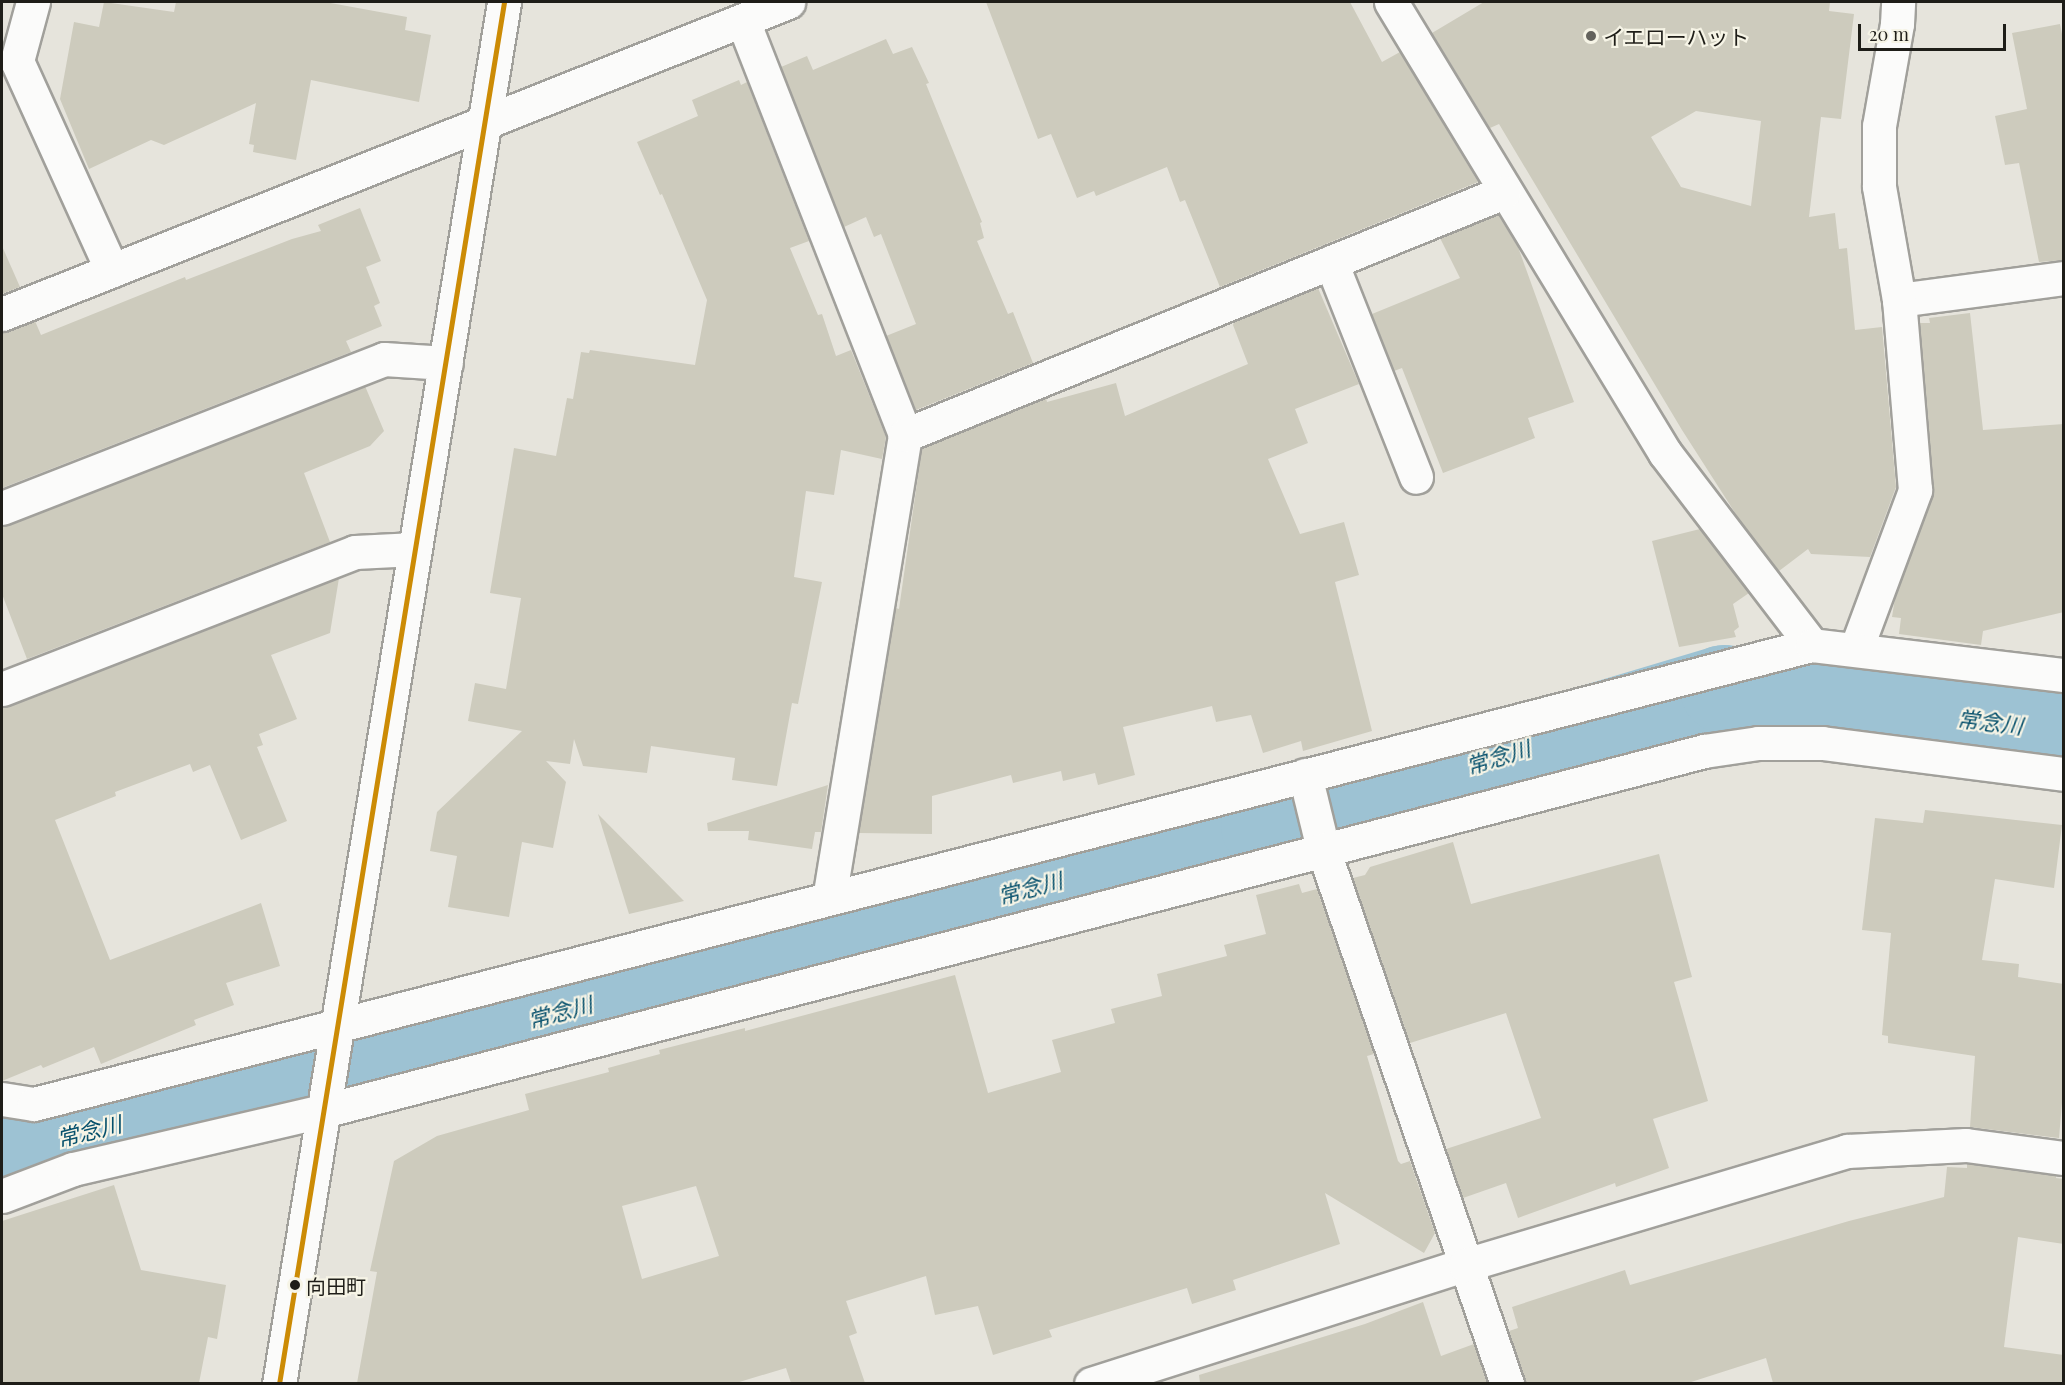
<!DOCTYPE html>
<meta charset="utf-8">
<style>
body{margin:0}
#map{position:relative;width:2065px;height:1385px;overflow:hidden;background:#e6e4dc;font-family:"Playfair Display","Noto Sans JP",serif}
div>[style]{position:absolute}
.river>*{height:88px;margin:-44px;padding:0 44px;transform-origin:44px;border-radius:44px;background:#9dc2d3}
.building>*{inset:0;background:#cdcbbd}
.roads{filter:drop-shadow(2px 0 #a1a09b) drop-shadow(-2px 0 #a1a09b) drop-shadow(0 2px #a1a09b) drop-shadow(0 -2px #a1a09b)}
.minor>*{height:33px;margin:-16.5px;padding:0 16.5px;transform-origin:16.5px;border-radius:16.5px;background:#fbfbfa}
.major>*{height:33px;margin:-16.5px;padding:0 16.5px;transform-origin:16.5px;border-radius:16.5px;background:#fbfbfa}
.bus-1>*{height:4.5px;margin:-2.25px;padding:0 2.25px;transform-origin:2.25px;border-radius:2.25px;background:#cc8b05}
.dots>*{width:16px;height:16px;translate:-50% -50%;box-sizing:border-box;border:3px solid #f6f4e6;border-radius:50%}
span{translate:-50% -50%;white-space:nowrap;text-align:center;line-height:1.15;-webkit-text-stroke:4.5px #f6f4e6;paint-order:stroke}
.bus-label{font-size:20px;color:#1e1d18}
.left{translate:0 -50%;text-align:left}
.poi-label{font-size:21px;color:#1e1d18}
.water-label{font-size:22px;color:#06506c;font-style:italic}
.frame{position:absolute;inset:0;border:3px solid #1e1d18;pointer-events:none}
.scale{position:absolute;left:1858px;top:24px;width:148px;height:27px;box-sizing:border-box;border:3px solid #1e1d18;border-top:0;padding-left:8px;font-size:18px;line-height:21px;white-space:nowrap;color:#1e1d18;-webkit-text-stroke:4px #f6f4e6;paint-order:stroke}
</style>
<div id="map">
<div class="river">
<div style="left:2px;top:1157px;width:23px;rotate:-25deg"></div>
<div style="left:23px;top:1147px;width:347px;rotate:-13.7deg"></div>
<div style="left:360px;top:1065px;width:936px;rotate:-14.79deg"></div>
<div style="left:1265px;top:826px;width:479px;rotate:-16.6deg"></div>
<div style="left:1724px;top:689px;width:343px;rotate:7deg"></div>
</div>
<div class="building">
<div style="clip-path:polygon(104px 2px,174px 12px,176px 2px,325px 2px,407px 17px,405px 30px,431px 35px,419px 102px,311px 80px,296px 160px,253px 152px,254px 145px,249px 144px,256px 103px,164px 145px,151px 140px,89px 169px,60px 99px,74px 22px,99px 27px)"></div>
<div style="clip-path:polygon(986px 2px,1350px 2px,1382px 62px,1400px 52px,1478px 182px,1220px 287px,1185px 200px,1180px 202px,1167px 167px,1096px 196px,1094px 191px,1077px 198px,1051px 134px,1038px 139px)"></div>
<div style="clip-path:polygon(evenodd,1484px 2px,1830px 2px,1829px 11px,1854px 14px,1841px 119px,1821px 117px,1809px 217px,1835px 213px,1839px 249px,1847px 248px,1855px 330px,1882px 327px,1896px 487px,1870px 557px,1811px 554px,1808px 549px,1779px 571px,1739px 519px,1682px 430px,1499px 124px,1490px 128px,1432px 33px,1484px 2px,1696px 111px,1761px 121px,1751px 206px,1681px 187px,1651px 137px,1696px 111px)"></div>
<div style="clip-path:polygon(2060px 24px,2064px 44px,2064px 260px,2039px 262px,2019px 163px,2005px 165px,1995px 116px,2027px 109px,2012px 33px)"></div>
<div style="clip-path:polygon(886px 39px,893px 54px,912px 47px,929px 83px,926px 84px,982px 222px,980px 223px,984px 238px,977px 241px,1008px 314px,1013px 312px,1033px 363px,916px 410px,886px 336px,916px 324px,881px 234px,874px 237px,866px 217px,844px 227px,781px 67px,807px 56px,813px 70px)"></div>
<div style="clip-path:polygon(739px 80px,741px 85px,747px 82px,809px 241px,790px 248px,818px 315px,822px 314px,836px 356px,851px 350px,886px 437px,882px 459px,841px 450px,834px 495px,806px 491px,794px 577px,822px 582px,798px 704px,792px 703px,777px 786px,732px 780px,735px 758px,651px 746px,647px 773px,583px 766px,574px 739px,570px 764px,546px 761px,566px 782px,553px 848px,522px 842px,509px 917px,448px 907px,457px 856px,430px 851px,437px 812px,522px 731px,468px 721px,475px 683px,506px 689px,521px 598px,490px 593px,514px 448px,556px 456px,567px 398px,573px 399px,581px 352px,589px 353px,590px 350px,695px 365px,707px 300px,662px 194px,660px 195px,637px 142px,698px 116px,692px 100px)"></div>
<div style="clip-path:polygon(360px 208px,381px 261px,366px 267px,380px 303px,374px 306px,382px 326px,346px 341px,351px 352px,2px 488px,2px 332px,35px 321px,41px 335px,185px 277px,186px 280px,292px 239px,321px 231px,318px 225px)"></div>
<div style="clip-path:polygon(1498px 215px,1518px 247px,1574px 402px,1528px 418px,1535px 438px,1443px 473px,1402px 368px,1394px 371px,1372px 314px,1460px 278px,1440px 238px)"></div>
<div style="clip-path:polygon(2px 246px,20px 287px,2px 294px)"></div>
<div style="clip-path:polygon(1318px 288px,1359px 384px,1295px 409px,1308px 443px,1268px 459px,1300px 534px,1344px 522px,1359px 575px,1335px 582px,1372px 731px,1303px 751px,1301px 741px,1263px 753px,1251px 715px,1216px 722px,1212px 706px,1123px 727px,1135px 775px,1098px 785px,1095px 773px,1063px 781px,1061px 771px,1013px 783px,1011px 775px,932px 796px,932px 834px,859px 833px,896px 608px,899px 609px,922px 448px,1046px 398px,1047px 402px,1116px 383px,1125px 416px,1248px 364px,1233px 325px,1234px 322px)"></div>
<div style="clip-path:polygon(1970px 313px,1983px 430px,2064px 424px,2064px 612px,1983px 631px,1981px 645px,1899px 634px,1901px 618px,1892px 617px,1895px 598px,1934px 489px,1920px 323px,1930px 323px,1929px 318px)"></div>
<div style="clip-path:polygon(365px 386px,384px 431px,370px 446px,304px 473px,330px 542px,27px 659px,2px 594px,2px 526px)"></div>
<div style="clip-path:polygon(1700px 529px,1749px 593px,1733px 604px,1739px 627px,1734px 631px,1736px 637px,1679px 647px,1652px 541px)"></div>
<div style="clip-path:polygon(339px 578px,330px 633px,271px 655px,297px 719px,259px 734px,263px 745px,257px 747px,287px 821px,241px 840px,210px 765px,193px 772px,190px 764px,115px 792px,116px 796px,55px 820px,110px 960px,261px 903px,280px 966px,226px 983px,234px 1005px,194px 1020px,196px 1025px,101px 1064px,94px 1047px,43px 1068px,41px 1065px,2px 1081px,2px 707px)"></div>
<div style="clip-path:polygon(828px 785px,821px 832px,815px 832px,812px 849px,748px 840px,749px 831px,708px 831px,707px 823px)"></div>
<div style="clip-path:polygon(1925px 810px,2062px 825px,2054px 888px,1995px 879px,1982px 960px,2019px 964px,2018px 977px,2064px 984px,2064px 1079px,2059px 1138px,1970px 1127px,1975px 1056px,1888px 1043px,1888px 1036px,1882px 1035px,1891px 933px,1862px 930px,1875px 818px,1923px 823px)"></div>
<div style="clip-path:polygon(598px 814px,684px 901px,629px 914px)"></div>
<div style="clip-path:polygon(1453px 842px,1471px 904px,1659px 854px,1692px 977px,1674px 982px,1708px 1101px,1653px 1119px,1669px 1168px,1616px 1187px,1615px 1183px,1518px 1218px,1506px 1183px,1463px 1198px,1446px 1149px,1541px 1118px,1506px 1013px,1410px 1043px,1353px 878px,1365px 875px,1370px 867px)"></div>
<div style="clip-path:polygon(evenodd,1299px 884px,1302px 893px,1317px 889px,1374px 1054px,1367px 1056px,1398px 1161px,1401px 1164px,1410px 1161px,1435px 1233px,1424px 1253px,1325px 1193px,1340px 1244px,1233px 1280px,1236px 1290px,1192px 1304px,1187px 1288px,1049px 1330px,1052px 1337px,993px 1355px,978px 1306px,935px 1315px,926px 1276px,846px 1301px,857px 1333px,849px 1336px,865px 1383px,791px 1383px,786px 1368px,736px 1383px,357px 1383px,377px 1272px,370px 1271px,394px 1161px,437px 1136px,529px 1110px,525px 1094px,609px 1072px,608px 1068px,660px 1054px,659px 1050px,745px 1028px,745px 1031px,955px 975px,988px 1093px,1061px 1072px,1052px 1040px,1115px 1023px,1111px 1009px,1162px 996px,1157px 974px,1227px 956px,1224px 945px,1266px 934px,1256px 895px,1299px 884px,696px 1186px,719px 1256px,642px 1279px,622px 1206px,696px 1186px)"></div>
<div style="clip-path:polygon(1967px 1164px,2056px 1176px,2056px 1178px,2064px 1179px,2064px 1244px,2018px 1237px,2004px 1347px,2064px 1355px,2064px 1383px,1773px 1383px,1766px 1358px,1688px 1383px,1525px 1383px,1509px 1331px,1518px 1328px,1512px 1307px,1625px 1270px,1630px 1285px,1849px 1221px,1944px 1197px,1947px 1167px,1967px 1168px)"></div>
<div style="clip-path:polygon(114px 1185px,141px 1270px,226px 1285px,217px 1339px,208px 1337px,199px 1383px,2px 1383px,2px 1221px)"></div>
<div style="clip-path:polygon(1423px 1302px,1441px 1356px,1474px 1344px,1487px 1383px,1200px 1383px,1199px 1375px,1365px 1324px)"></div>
</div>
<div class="roads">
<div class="minor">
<div style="left:33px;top:2px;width:61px;rotate:105.2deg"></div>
<div style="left:17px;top:61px;width:230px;rotate:65.6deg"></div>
<div style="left:1391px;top:2px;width:528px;rotate:58.72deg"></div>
<div style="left:1665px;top:453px;width:242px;rotate:52.6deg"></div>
<div style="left:743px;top:21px;width:445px;rotate:68.6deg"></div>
<div style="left:905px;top:435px;width:468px;rotate:99.3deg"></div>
<div style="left:1331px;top:262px;width:231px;rotate:68.4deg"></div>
<div style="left:1899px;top:300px;width:166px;rotate:-7.6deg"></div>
<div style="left:2px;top:314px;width:846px;rotate:-21.65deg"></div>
<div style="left:905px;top:435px;width:646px;rotate:-22.08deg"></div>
<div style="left:2px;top:508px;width:410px;rotate:-21.3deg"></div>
<div style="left:384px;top:359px;width:62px;rotate:3.7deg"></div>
<div style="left:1856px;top:649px;width:170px;rotate:-69.6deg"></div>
<div style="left:1915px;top:490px;width:191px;rotate:-94.8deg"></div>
<div style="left:1899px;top:300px;width:116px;rotate:-100deg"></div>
<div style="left:1879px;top:186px;width:60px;rotate:-90deg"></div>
<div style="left:1879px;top:126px;width:104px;rotate:-80deg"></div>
<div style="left:1897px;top:24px;width:22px;rotate:-87deg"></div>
<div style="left:2px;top:689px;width:379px;rotate:-21.2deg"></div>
<div style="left:355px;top:552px;width:60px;rotate:-2.9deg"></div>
<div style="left:1305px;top:775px;width:76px;rotate:76.3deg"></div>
<div style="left:1323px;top:849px;width:566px;rotate:71.02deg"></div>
<div style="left:2px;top:1099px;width:32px;rotate:9deg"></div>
<div style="left:34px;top:1104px;width:1836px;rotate:-14.48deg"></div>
<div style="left:1812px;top:645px;width:254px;rotate:6.8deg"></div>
<div style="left:2px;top:1196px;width:76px;rotate:-20.8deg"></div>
<div style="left:73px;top:1169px;width:257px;rotate:-13.1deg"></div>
<div style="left:323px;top:1111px;width:1427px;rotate:-14.61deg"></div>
<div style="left:1704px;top:751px;width:55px;rotate:-8.4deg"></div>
<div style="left:1758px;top:743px;width:64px"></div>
<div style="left:1822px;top:743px;width:244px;rotate:7.3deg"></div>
<div style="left:1091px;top:1384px;width:392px;rotate:-17.7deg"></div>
<div style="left:1465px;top:1265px;width:399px;rotate:-16.6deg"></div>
<div style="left:1847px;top:1151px;width:119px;rotate:-2.9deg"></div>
<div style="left:1966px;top:1145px;width:99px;rotate:7.6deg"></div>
</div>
<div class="major">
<div style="left:279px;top:1384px;width:1400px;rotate:-80.75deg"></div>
</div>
</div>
<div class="bus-1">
<div style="left:279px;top:1384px;width:1400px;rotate:-80.75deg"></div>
</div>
<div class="dots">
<div style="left:1591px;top:36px;background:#64635d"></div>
<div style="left:295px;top:1285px;background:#1e1d18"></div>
</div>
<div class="bus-label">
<span class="left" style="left:306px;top:1285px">向田町</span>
</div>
<div class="poi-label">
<span class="left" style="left:1603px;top:36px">イエローハット</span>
</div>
<div class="water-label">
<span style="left:1990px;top:722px;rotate:7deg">常念川</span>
<span style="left:1498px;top:757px;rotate:-17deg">常念川</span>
<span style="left:1030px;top:888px;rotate:-15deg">常念川</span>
<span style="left:560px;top:1012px;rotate:-15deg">常念川</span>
<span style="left:89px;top:1131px;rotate:-14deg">常念川</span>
</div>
<div class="frame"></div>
<div class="scale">20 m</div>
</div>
